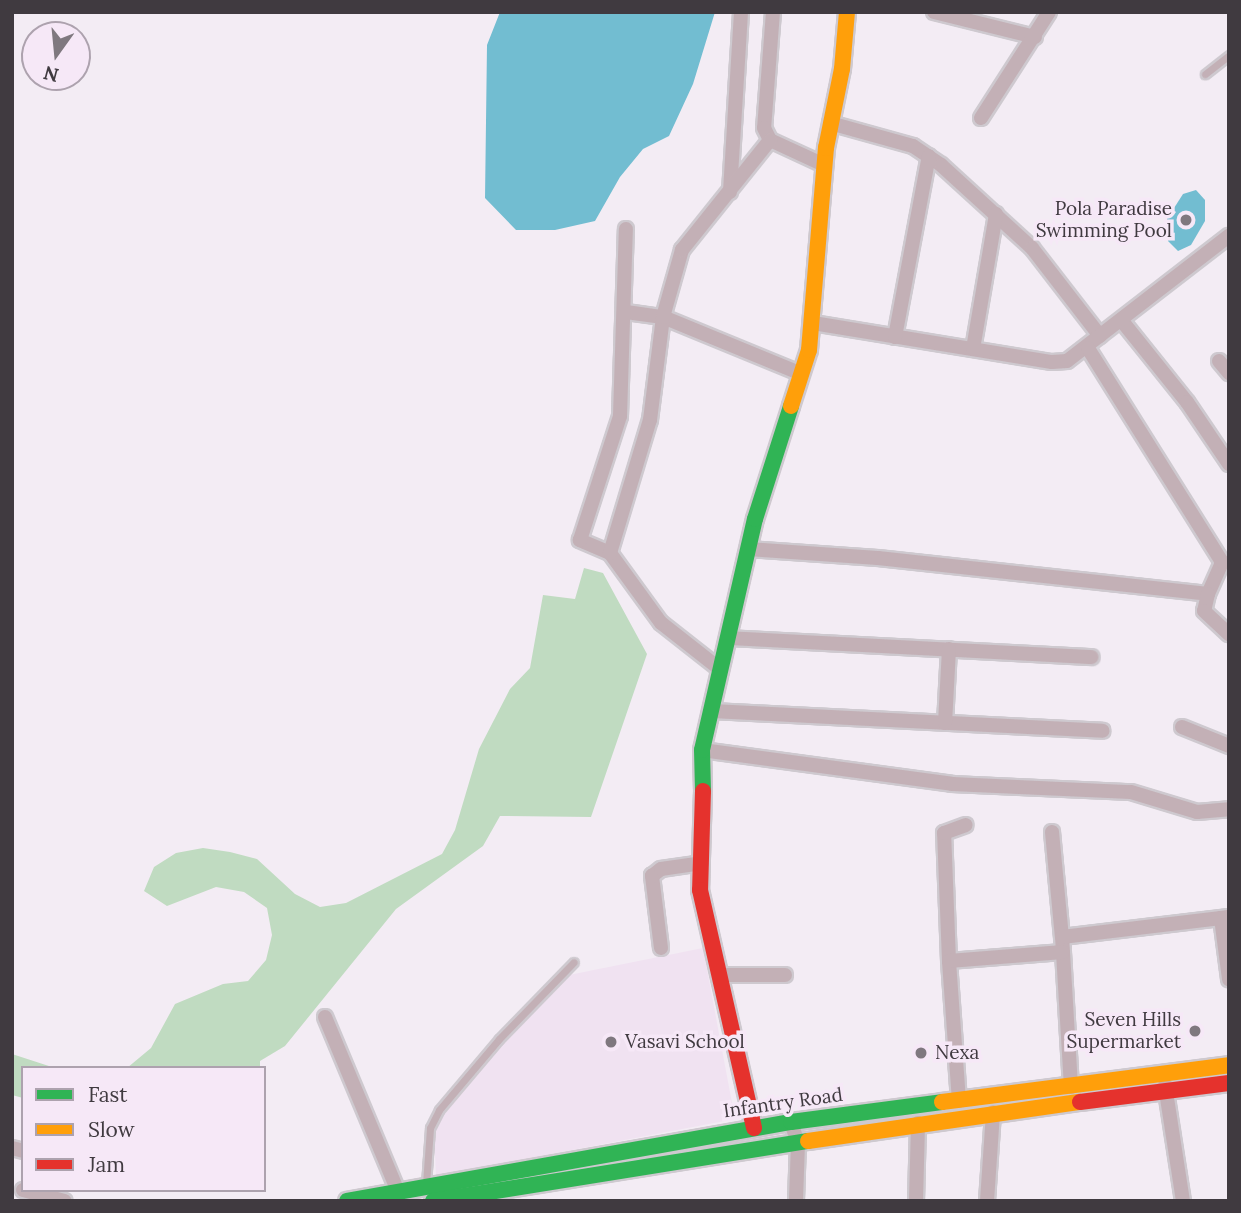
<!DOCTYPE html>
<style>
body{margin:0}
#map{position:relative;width:1241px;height:1213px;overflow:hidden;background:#f3ecf4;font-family:Lora,serif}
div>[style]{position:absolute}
.built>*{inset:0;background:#f0e2f1}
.green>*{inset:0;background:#c0dbc1}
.water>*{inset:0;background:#72bdd1}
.roads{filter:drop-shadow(2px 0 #cec9cf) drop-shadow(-2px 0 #cec9cf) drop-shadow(0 2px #cec9cf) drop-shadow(0 -2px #cec9cf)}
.lane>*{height:7px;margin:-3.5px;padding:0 3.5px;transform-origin:3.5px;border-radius:3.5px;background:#c3b0b6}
.street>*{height:14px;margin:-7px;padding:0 7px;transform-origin:7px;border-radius:7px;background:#c3b0b6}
.fast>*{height:16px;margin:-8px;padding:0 8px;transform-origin:8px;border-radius:8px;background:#30b455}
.slow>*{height:16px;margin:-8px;padding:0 8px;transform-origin:8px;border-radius:8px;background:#ff9f0a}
.jam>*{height:16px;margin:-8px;padding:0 8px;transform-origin:8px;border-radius:8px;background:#e5322d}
.dots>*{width:19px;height:19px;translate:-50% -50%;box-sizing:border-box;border:4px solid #f6e8f7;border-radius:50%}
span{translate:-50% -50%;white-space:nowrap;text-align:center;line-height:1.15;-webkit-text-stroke:7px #f6e8f7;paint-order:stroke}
.poi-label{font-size:19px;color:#403a40}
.right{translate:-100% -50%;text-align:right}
.left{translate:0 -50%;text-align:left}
.street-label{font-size:19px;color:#403a40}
.frame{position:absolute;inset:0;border:14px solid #403a40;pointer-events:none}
.legend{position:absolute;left:21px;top:1066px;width:245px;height:126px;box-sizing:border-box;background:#f6e8f7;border:2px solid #ada2ae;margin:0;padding:9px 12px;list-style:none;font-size:21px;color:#403a40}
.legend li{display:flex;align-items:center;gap:14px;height:35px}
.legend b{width:35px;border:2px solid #ada2ae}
.north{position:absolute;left:21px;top:21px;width:70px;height:70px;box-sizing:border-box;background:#f6e8f7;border:2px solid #ada2ae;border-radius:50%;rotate:195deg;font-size:19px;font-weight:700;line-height:28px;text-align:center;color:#403a40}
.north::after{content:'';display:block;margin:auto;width:24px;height:32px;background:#7f787f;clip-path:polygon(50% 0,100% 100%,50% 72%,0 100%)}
</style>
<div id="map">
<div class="built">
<div style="clip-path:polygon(703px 948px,735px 1119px,436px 1176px,433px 1109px,569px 975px)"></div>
</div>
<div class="green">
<div style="clip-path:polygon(584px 568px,603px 573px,647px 654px,591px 817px,500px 816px,483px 846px,396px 909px,285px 1046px,260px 1061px,260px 1068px,127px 1068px,151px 1048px,175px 1004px,223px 984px,248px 981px,266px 960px,272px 935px,267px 908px,244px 892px,216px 887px,167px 906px,144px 891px,154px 867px,176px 853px,203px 848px,230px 852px,257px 859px,295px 894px,320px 907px,346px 903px,442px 854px,455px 830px,479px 749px,510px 689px,530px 668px,543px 595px,575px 599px)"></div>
<div style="clip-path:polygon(12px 1054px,55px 1068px,23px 1068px,23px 1098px,12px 1095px)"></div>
</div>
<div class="water">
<div style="clip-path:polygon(500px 12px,715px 12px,693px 84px,669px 136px,643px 149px,620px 177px,595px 221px,555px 230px,516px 230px,485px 198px,487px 45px)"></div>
<div style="clip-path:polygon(1196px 190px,1205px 200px,1205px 221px,1191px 245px,1178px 251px,1168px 241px,1167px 219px,1183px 194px)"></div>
</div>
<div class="roads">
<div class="lane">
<div style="left:1205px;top:74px;width:31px;rotate:-38deg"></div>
<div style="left:426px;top:1184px;width:56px;rotate:-85.9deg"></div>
<div style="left:430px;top:1128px;width:20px;rotate:-63deg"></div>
<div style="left:439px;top:1110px;width:93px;rotate:-49.8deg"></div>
<div style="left:499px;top:1039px;width:107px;rotate:-45.8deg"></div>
</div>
<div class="street">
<div style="left:773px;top:12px;width:116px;rotate:94.4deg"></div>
<div style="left:764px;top:128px;width:13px;rotate:63deg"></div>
<div style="left:770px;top:140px;width:60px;rotate:24.8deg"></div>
<div style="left:934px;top:12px;width:104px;rotate:13.9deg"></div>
<div style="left:981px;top:118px;width:126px;rotate:-57.3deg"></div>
<div style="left:830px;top:123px;width:86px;rotate:15.5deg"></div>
<div style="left:913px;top:146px;width:34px;rotate:34deg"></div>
<div style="left:941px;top:165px;width:123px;rotate:42.4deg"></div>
<div style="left:1032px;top:248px;width:111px;rotate:52.3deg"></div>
<div style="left:730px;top:192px;width:180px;rotate:-86.5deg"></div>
<div style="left:626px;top:312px;width:37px;rotate:8deg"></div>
<div style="left:663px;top:317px;width:150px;rotate:22.3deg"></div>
<div style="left:1122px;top:321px;width:104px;rotate:51.3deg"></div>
<div style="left:1187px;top:402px;width:75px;rotate:55.9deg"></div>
<div style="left:813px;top:323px;width:242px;rotate:9.3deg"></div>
<div style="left:1052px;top:362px;width:15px;rotate:-4deg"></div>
<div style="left:1067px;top:361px;width:205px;rotate:-37.7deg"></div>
<div style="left:895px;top:337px;width:184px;rotate:-79.4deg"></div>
<div style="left:973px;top:349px;width:137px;rotate:-80.3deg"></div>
<div style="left:1219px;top:361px;width:16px;rotate:50deg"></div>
<div style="left:748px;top:549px;width:130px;rotate:4deg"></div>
<div style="left:878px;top:558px;width:332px;rotate:6.2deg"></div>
<div style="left:1208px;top:594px;width:35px;rotate:-66deg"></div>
<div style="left:1222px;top:562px;width:252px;rotate:-122.1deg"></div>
<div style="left:610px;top:553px;width:33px;rotate:-157deg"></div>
<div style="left:580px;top:540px;width:130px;rotate:-72.1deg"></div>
<div style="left:620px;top:416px;width:187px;rotate:-88.2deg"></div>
<div style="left:1208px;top:594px;width:17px;rotate:103deg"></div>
<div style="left:1204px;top:611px;width:34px;rotate:43deg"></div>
<div style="left:728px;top:638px;width:364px;rotate:3deg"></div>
<div style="left:721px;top:670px;width:76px;rotate:-141.9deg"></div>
<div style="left:661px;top:623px;width:87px;rotate:-126.1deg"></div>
<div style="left:610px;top:553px;width:139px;rotate:-73.3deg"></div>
<div style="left:650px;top:420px;width:104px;rotate:-82.8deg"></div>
<div style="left:663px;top:317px;width:70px;rotate:-74.2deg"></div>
<div style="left:682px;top:250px;width:141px;rotate:-51.3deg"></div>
<div style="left:712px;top:711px;width:391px;rotate:2.9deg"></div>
<div style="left:945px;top:723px;width:74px;rotate:-86.9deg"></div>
<div style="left:1182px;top:727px;width:51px;rotate:22deg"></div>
<div style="left:702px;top:750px;width:252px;rotate:7.7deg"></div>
<div style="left:952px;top:784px;width:179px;rotate:2.6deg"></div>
<div style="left:1131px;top:792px;width:69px;rotate:16.9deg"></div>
<div style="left:1197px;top:812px;width:32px;rotate:-5deg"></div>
<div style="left:1052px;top:832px;width:105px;rotate:84.6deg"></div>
<div style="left:1228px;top:917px;width:7px;rotate:172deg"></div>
<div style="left:1221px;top:918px;width:62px;rotate:82.5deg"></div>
<div style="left:661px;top:948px;width:73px;rotate:-97.1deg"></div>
<div style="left:652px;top:876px;width:11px;rotate:-38deg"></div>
<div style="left:661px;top:869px;width:41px;rotate:-8.3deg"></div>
<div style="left:949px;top:961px;width:128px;rotate:-92.2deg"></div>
<div style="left:944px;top:833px;width:23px;rotate:-20deg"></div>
<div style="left:719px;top:975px;width:66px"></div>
<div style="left:325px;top:1017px;width:186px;rotate:67.3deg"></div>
<div style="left:1165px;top:1085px;width:117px;rotate:81.2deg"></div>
<div style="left:1071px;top:1087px;width:150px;rotate:-93.4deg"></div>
<div style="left:1062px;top:937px;width:160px;rotate:-6.8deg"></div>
<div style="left:959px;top:1101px;width:140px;rotate:-94.1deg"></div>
<div style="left:949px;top:961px;width:114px;rotate:-4.5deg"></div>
<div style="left:791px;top:1122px;width:22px;rotate:72deg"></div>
<div style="left:798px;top:1143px;width:58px;rotate:92deg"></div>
<div style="left:12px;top:1148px;width:11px;rotate:15deg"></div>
<div style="left:23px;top:1190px;width:43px;rotate:14.7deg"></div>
<div style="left:916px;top:1201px;width:78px;rotate:-88.5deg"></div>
<div style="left:987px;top:1201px;width:89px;rotate:-86.1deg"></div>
</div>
<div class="fast">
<div style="left:703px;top:791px;width:41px;rotate:-91.4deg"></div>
<div style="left:702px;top:750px;width:237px;rotate:-77.1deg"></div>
<div style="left:755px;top:519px;width:119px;rotate:-72.3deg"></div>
<div style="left:347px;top:1201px;width:451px;rotate:-10.1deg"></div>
<div style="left:791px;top:1122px;width:152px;rotate:-7.5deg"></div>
<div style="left:433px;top:1201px;width:380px;rotate:-9.1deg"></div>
</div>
<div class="slow">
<div style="left:791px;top:406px;width:59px;rotate:-72.2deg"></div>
<div style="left:809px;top:350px;width:203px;rotate:-85.2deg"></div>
<div style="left:826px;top:148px;width:81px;rotate:-78.6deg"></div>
<div style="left:842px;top:69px;width:57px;rotate:-85deg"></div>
<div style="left:942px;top:1102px;width:289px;rotate:-7.3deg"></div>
<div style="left:808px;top:1141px;width:275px;rotate:-8.2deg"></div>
</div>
<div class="jam">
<div style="left:703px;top:791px;width:99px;rotate:91.7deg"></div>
<div style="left:700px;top:890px;width:244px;rotate:77.2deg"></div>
<div style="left:1080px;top:1102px;width:150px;rotate:-7.3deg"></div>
</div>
</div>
<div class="dots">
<div style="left:1186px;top:220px;background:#7f787f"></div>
<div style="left:1195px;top:1031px;background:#7f787f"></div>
<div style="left:611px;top:1042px;background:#7f787f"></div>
<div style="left:921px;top:1053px;background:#7f787f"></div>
</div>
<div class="poi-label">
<span class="right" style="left:1172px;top:220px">Pola Paradise<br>Swimming Pool</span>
<span class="right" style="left:1181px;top:1031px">Seven Hills<br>Supermarket</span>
<span class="left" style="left:625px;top:1042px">Vasavi School</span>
<span class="left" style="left:935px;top:1053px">Nexa</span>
</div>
<div class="street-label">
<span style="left:783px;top:1103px;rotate:-8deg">Infantry Road</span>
</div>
<div class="frame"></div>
<ul class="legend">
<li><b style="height:9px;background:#30b455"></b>Fast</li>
<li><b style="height:9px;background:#ff9f0a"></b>Slow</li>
<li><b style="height:9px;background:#e5322d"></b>Jam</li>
</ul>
<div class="north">N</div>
</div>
